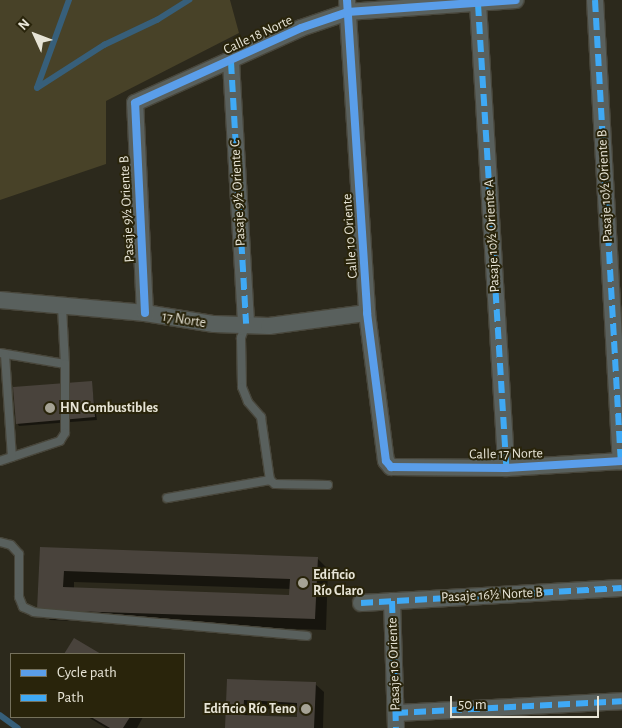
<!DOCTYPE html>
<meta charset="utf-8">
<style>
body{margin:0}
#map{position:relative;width:622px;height:728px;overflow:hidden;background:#2c291c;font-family:"Alegreya Sans",sans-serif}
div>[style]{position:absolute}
.green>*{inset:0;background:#484228}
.shadow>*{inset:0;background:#0007}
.stream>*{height:5.5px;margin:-2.75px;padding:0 2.75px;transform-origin:2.75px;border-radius:2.75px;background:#375f7a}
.building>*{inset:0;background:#49433c}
.roads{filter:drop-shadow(1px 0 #48463b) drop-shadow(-1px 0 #48463b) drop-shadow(0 1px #48463b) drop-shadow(0 -1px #48463b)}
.service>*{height:8px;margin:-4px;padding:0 4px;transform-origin:4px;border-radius:4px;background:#59605d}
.minor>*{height:16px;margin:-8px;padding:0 8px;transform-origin:8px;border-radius:8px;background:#59605d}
.quiet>*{height:6px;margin-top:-3px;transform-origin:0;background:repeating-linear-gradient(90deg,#3fa9f5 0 12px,transparent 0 18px)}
.cycleway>*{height:8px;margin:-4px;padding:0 4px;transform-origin:4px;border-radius:4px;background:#5a9eea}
.dots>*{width:14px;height:14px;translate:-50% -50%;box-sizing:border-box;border:2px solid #29240b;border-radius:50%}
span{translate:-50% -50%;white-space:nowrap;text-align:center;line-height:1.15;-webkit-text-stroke:4px #29240b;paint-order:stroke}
.street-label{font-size:14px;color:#e7e4d6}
.poi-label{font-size:14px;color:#e7e4d6;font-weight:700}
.left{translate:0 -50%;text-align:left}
.right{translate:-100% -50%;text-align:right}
.legend{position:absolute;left:10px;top:653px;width:175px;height:65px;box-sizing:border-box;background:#29240b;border:1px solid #75715c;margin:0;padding:6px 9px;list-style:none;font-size:15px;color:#e7e4d6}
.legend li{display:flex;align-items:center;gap:10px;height:25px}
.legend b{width:25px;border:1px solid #75715c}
.north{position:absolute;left:10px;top:10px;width:50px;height:50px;-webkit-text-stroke:4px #29240b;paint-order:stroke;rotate:313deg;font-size:14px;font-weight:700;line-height:20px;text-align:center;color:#e7e4d6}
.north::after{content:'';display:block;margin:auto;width:18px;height:22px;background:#e7e4d6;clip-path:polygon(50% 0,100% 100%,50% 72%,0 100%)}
.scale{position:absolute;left:450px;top:696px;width:149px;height:22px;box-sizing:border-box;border:2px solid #e7e4d6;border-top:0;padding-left:6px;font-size:15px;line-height:18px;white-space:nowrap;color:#e7e4d6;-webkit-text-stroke:4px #29240b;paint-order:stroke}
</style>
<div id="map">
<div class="green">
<div style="clip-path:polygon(0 0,230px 0,239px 33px,106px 101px,106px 164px,0 200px)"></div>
</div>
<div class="shadow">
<div style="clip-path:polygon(91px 382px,97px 420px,19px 426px,17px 423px)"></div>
<div style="clip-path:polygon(evenodd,41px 549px,317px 558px,328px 569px,326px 630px,50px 620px,39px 609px,41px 549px,74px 582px,291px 589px,290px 596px,74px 589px,74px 582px)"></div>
<div style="clip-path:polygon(evenodd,228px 680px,315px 684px,324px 692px,323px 728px,226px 728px,228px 680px,252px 708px,298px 710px,298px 718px,252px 716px,252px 708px)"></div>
<div style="clip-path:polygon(88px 717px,143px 717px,137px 728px,106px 728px)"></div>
</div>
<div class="stream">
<div style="left:37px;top:88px;width:80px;rotate:-32.7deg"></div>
<div style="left:104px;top:45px;width:59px;rotate:-25.3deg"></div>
<div style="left:157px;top:20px;width:38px;rotate:-32deg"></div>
<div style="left:37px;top:88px;width:94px;rotate:-70deg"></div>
<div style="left:0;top:715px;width:22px;rotate:36deg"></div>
</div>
<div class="building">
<div style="clip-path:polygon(92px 381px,95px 417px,16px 424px,13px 387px)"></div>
<div style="clip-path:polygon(evenodd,40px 547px,318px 557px,315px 619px,37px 610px,40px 547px,64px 571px,290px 579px,289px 595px,63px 587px,64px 571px)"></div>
<div style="clip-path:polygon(74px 638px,101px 654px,64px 654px)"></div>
<div style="clip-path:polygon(evenodd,227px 679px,316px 682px,314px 728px,225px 728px,227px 679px,244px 700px,297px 703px,297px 717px,243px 715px,244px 700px)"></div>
<div style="clip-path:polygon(91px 717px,130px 717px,123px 728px,110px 728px)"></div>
</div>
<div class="roads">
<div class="service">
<div style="left:62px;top:307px;width:57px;rotate:87deg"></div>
<div style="left:246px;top:324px;width:15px;rotate:110deg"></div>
<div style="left:241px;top:338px;width:49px;rotate:88.8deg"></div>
<div style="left:242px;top:387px;width:16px;rotate:68deg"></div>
<div style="left:248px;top:402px;width:20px;rotate:49deg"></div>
<div style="left:261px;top:417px;width:64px;rotate:81.9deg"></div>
<div style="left:270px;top:480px;width:6px;rotate:39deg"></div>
<div style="left:275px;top:484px;width:53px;rotate:1.1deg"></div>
<div style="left:0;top:353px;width:66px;rotate:9.6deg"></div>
<div style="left:65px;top:364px;width:69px;rotate:90deg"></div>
<div style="left:65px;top:433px;width:9px;rotate:122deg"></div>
<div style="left:60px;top:441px;width:63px;rotate:161.6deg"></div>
<div style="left:5px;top:355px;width:102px;rotate:86.1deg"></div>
<div style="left:167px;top:498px;width:105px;rotate:-9.9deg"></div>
<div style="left:0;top:542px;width:11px;rotate:15deg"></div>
<div style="left:11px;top:545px;width:12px;rotate:48deg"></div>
<div style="left:19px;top:554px;width:43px;rotate:90deg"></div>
<div style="left:19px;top:597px;width:11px;rotate:68deg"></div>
<div style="left:23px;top:607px;width:12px;rotate:24deg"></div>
<div style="left:34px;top:612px;width:274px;rotate:5deg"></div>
</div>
<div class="minor">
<div style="left:347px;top:0;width:314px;rotate:86.3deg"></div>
<div style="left:367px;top:313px;width:149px;rotate:82.7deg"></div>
<div style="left:386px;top:461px;width:8px;rotate:50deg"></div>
<div style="left:391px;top:467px;width:115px;rotate:0.5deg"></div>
<div style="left:506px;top:468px;width:116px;rotate:-3.5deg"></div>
<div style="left:595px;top:0;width:462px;rotate:86.8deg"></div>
<div style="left:478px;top:4px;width:465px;rotate:86.5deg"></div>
<div style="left:231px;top:62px;width:262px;rotate:86.7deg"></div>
<div style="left:0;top:300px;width:146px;rotate:5.1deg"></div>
<div style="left:145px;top:313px;width:70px;rotate:9.1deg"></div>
<div style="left:214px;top:324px;width:55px;rotate:2.1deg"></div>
<div style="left:269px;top:326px;width:99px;rotate:-7.6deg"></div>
<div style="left:145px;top:313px;width:210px;rotate:-92.7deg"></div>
<div style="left:135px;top:103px;width:182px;rotate:-24.3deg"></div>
<div style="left:301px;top:28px;width:50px;rotate:-18.8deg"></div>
<div style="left:348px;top:12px;width:168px;rotate:-4.1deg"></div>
<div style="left:392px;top:601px;width:127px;rotate:88.2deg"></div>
<div style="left:361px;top:603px;width:261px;rotate:-3.3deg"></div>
<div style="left:396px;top:713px;width:226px;rotate:-3deg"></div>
</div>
</div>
<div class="quiet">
<div style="left:595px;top:0;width:462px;rotate:86.8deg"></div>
<div style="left:478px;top:4px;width:465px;rotate:86.5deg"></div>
<div style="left:231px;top:62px;width:262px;rotate:86.7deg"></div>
<div style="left:392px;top:601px;width:127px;rotate:88.2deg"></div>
<div style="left:361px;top:603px;width:261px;rotate:-3.3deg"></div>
<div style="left:396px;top:713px;width:226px;rotate:-3deg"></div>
</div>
<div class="cycleway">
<div style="left:347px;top:0;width:314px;rotate:86.3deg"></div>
<div style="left:367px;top:313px;width:149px;rotate:82.7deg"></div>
<div style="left:386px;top:461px;width:8px;rotate:50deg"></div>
<div style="left:391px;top:467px;width:115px;rotate:0.5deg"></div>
<div style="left:506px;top:468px;width:116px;rotate:-3.5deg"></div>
<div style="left:145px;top:313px;width:210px;rotate:-92.7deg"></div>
<div style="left:135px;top:103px;width:182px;rotate:-24.3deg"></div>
<div style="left:301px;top:28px;width:50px;rotate:-18.8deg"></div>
<div style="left:348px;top:12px;width:168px;rotate:-4.1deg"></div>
</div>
<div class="dots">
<div style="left:50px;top:408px;background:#a6a395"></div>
<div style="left:303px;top:583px;background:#a6a395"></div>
<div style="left:306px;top:709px;background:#a6a395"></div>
</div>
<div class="street-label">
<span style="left:258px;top:35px;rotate:-25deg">Calle 18 Norte</span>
<span style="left:605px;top:186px;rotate:-93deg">Pasaje 10½ Oriente B</span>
<span style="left:238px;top:193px;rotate:-93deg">Pasaje 9½ Oriente C</span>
<span style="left:127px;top:209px;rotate:-93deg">Pasaje 9½ Oriente B</span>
<span style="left:350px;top:236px;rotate:-94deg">Calle 10 Oriente</span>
<span style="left:492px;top:236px;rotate:-93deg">Pasaje 10½ Oriente A</span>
<span style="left:184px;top:320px;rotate:9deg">17 Norte</span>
<span style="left:506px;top:454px;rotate:-1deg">Calle 17 Norte</span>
<span style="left:492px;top:595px;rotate:-3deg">Pasaje 16½ Norte B</span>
<span style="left:394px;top:664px;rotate:-92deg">Pasaje 10 Oriente</span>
</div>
<div class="poi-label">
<span class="left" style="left:60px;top:408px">HN Combustibles</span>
<span class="left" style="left:313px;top:583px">Edificio<br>Río Claro</span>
<span class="right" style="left:296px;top:709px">Edificio Río Teno</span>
</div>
<ul class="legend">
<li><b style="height:6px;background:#5a9eea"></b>Cycle path</li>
<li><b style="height:6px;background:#3fa9f5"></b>Path</li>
</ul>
<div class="north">N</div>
<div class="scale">50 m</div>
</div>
